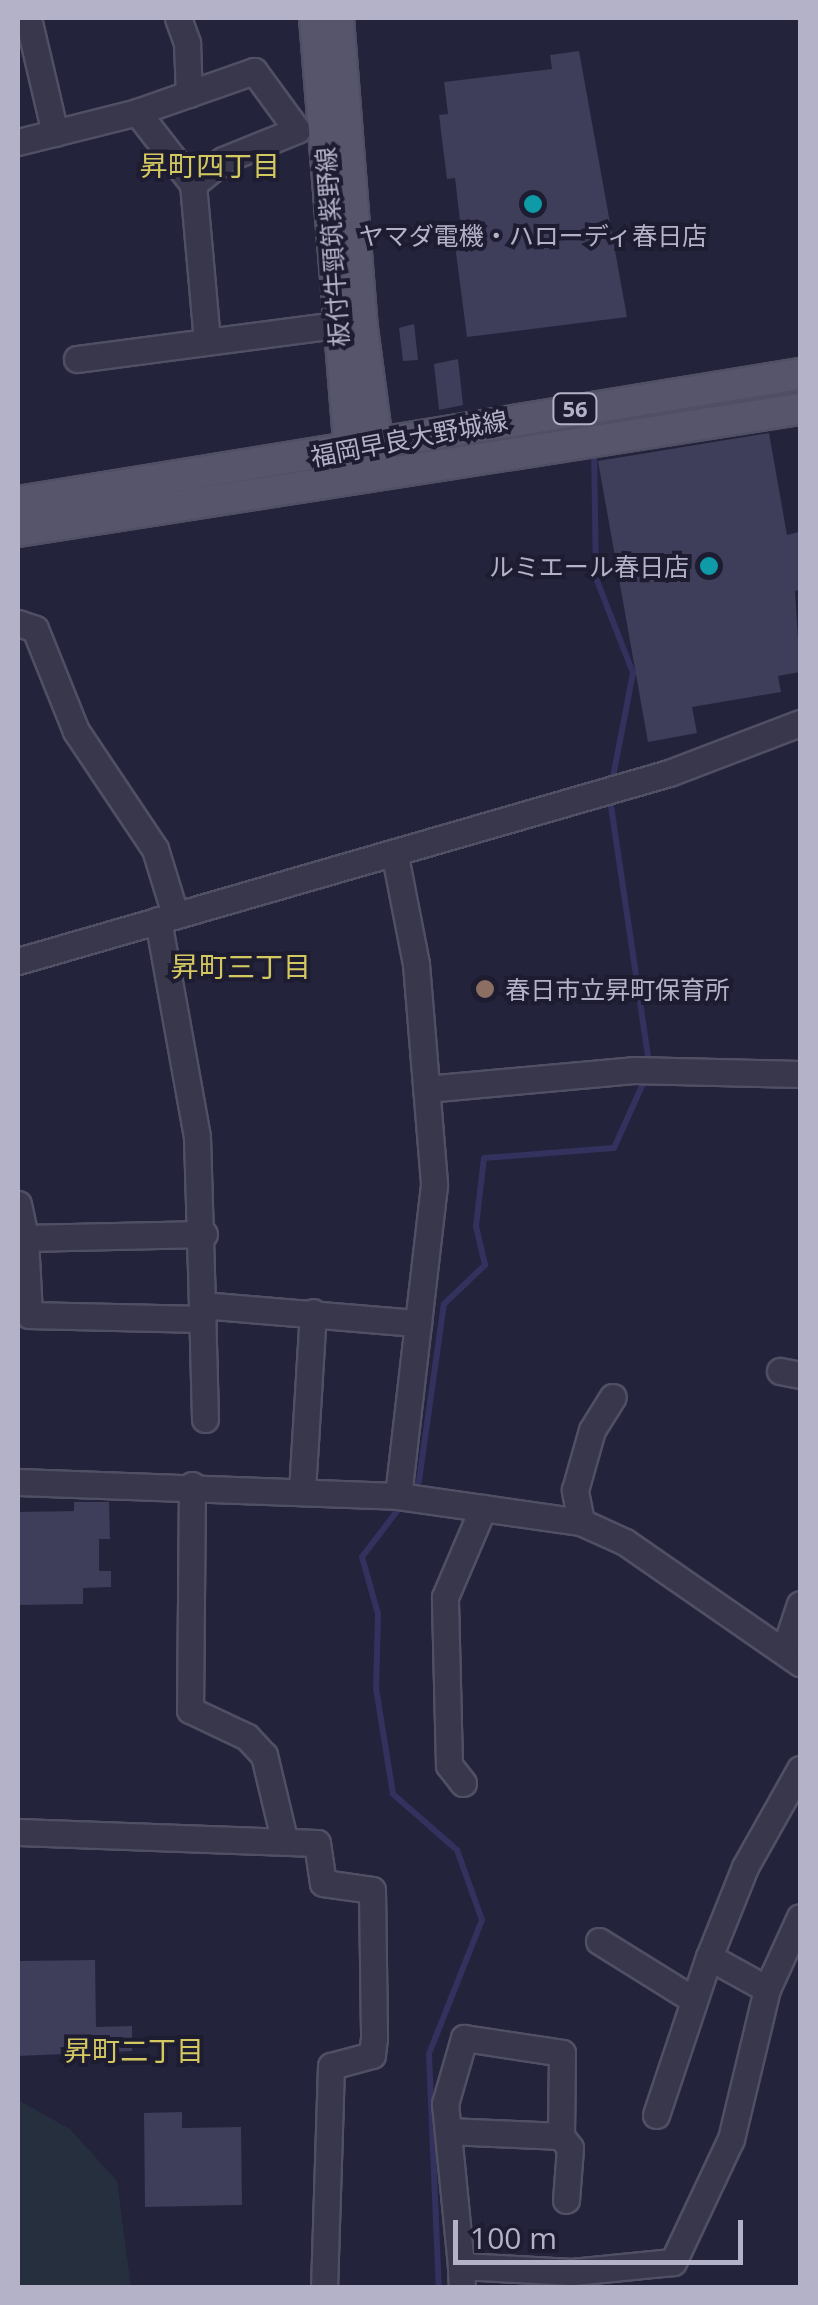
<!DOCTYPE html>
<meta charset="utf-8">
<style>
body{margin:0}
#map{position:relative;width:818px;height:2305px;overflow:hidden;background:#24233c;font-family:"Open Sans","Noto Sans JP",sans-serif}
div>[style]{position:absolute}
.green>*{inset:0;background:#252f3d}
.stream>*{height:6px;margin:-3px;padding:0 3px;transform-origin:3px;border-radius:3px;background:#33315d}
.building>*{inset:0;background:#3e3d5a}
.roads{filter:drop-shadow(2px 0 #504f64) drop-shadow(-2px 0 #504f64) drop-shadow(0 2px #504f64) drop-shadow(0 -2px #504f64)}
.minor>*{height:25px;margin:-12.5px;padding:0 12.5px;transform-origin:12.5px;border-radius:12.5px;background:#38374c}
.major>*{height:30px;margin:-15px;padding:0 15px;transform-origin:15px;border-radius:15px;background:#56556c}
.dots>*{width:28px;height:28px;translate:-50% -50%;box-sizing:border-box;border:5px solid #1d1c31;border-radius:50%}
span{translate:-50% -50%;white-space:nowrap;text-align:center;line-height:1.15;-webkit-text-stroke:8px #1d1c31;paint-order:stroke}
.shield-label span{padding:2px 8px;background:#1d1c31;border:2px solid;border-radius:8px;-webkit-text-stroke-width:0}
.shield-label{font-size:22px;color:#b4b2c8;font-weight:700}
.poi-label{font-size:25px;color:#b4b2c8}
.right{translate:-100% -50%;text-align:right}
.left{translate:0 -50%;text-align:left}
.street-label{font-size:25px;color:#b4b2c8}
.neighbourhood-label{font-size:28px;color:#d4c961}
.frame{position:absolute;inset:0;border:20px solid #b4b2c8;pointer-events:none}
.scale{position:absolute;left:453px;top:2220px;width:290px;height:45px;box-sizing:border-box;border:5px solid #b4b2c8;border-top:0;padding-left:12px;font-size:30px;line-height:35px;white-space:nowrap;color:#b4b2c8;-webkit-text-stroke:8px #1d1c31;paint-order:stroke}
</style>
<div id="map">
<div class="green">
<div style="clip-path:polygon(18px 2100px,70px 2129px,117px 2181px,131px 2287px,18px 2287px)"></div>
</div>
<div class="stream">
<div style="left:594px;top:449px;width:129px;rotate:89.1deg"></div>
<div style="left:596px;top:578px;width:102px;rotate:68.7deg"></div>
<div style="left:633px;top:673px;width:111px;rotate:100.9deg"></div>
<div style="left:610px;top:799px;width:266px;rotate:81.6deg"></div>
<div style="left:411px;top:1492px;width:14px;rotate:-54deg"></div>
<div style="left:419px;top:1481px;width:179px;rotate:-82deg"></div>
<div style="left:444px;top:1304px;width:57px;rotate:-43.6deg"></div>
<div style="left:485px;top:1265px;width:40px;rotate:-103deg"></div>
<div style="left:476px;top:1226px;width:68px;rotate:-83.3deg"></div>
<div style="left:484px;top:1158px;width:130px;rotate:-4.4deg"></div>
<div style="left:614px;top:1148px;width:76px;rotate:-65.8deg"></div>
<div style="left:404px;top:1502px;width:69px;rotate:127.4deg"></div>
<div style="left:362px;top:1557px;width:59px;rotate:74.3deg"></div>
<div style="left:378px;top:1614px;width:74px;rotate:91.5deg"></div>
<div style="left:376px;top:1688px;width:107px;rotate:80.9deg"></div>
<div style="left:393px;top:1794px;width:85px;rotate:41.2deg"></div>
<div style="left:457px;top:1850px;width:74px;rotate:70.3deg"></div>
<div style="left:482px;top:1920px;width:144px;rotate:111.6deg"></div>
<div style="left:429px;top:2054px;width:234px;rotate:87.6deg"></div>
</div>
<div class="building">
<div style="clip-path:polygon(579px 51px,627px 317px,467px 337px,453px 230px,461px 229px,455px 178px,447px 179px,439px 115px,448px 114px,444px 82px,552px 69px,550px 55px)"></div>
<div style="clip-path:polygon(414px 324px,418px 360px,403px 361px,399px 328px)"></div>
<div style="clip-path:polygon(458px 359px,463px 405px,439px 410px,434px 364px)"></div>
<div style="clip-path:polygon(769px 433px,787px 535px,799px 532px,800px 543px,800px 590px,795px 591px,800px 672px,778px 676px,781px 692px,692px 707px,697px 733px,648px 742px,598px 461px)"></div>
<div style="clip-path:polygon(74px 1502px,109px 1502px,110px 1539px,99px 1539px,99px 1571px,111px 1571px,111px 1587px,83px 1588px,83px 1604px,18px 1605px,18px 1512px,74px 1511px)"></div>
<div style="clip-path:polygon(95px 1960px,96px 2027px,132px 2026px,132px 2051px,18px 2056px,18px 1961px)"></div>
<div style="clip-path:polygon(182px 2112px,182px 2128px,241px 2127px,242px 2205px,145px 2207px,144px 2113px)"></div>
</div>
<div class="roads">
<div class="minor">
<div style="left:28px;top:18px;width:118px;rotate:76.8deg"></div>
<div style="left:178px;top:18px;width:27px;rotate:70deg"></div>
<div style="left:187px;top:43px;width:51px;rotate:87.8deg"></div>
<div style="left:137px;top:112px;width:124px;rotate:-19.3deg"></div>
<div style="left:254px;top:71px;width:73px;rotate:53.9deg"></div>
<div style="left:297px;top:130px;width:80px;rotate:157.9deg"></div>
<div style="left:223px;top:160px;width:38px;rotate:141deg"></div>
<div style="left:18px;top:142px;width:123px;rotate:-14.1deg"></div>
<div style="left:137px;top:112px;width:91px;rotate:52.1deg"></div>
<div style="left:193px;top:184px;width:157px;rotate:84.9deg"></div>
<div style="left:77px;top:359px;width:261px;rotate:-7.5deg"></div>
<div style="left:18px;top:623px;width:18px;rotate:19deg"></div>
<div style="left:35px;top:629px;width:110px;rotate:68.1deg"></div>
<div style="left:76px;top:731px;width:142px;rotate:56.2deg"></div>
<div style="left:155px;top:849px;width:68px;rotate:72.9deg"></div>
<div style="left:395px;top:856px;width:110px;rotate:79deg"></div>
<div style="left:416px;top:964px;width:222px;rotate:85.3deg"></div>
<div style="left:434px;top:1185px;width:313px;rotate:96.6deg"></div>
<div style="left:158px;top:920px;width:220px;rotate:79.8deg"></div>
<div style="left:197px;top:1137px;width:168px;rotate:88.3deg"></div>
<div style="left:18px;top:961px;width:678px;rotate:-16.11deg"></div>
<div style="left:669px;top:773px;width:140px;rotate:-20.9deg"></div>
<div style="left:426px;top:1089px;width:208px;rotate:-5.2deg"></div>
<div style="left:633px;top:1070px;width:167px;rotate:1.4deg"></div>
<div style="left:18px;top:1204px;width:35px;rotate:78deg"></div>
<div style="left:25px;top:1238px;width:179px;rotate:-1.3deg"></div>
<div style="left:25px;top:1238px;width:77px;rotate:87deg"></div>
<div style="left:29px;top:1315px;width:173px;rotate:1.3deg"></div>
<div style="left:780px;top:1371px;width:20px;rotate:11deg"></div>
<div style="left:205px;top:1419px;width:114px;rotate:-91.5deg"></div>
<div style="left:202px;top:1305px;width:217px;rotate:4.8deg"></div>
<div style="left:18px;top:1482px;width:380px;rotate:2.1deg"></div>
<div style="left:398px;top:1496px;width:185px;rotate:8.1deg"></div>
<div style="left:581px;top:1522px;width:48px;rotate:24.4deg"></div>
<div style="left:625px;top:1542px;width:213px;rotate:34.7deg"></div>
<div style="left:192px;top:1485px;width:225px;rotate:90.5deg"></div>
<div style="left:190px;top:1710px;width:63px;rotate:25.3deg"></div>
<div style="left:247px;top:1737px;width:25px;rotate:47deg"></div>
<div style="left:264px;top:1755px;width:86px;rotate:76.6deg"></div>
<div style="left:302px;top:1491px;width:179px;rotate:-86.5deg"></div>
<div style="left:581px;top:1522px;width:33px;rotate:-101deg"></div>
<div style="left:575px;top:1490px;width:62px;rotate:-74.2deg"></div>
<div style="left:592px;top:1430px;width:39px;rotate:-58deg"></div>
<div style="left:785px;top:1649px;width:47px;rotate:-71.6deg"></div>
<div style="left:800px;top:1769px;width:112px;rotate:119.3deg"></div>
<div style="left:745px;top:1867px;width:97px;rotate:111.8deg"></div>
<div style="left:709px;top:1957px;width:66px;rotate:28.9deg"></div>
<div style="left:767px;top:1989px;width:79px;rotate:-65.4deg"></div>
<div style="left:463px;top:1783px;width:23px;rotate:-128deg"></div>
<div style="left:449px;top:1765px;width:168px;rotate:-91.4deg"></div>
<div style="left:445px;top:1597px;width:97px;rotate:-66.9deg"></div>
<div style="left:18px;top:1832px;width:299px;rotate:2.1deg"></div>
<div style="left:317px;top:1843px;width:40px;rotate:81.5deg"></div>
<div style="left:323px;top:1883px;width:49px;rotate:8.1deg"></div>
<div style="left:372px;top:1890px;width:148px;rotate:89.2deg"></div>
<div style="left:374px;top:2038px;width:17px;rotate:97deg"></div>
<div style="left:372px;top:2055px;width:42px;rotate:165deg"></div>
<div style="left:331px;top:2066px;width:222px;rotate:91.8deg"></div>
<div style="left:599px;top:1941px;width:110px;rotate:31.9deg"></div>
<div style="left:656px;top:2115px;width:167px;rotate:-71.5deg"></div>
<div style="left:448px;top:2131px;width:113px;rotate:2.5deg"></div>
<div style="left:461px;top:2266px;width:163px;rotate:-95.6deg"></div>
<div style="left:445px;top:2104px;width:69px;rotate:-73.9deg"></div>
<div style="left:464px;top:2038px;width:99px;rotate:8.7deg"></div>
<div style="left:562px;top:2053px;width:83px;rotate:90.7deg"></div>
<div style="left:561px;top:2136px;width:15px;rotate:53deg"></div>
<div style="left:570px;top:2148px;width:52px;rotate:94.4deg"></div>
<div style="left:462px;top:2288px;width:22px;rotate:-93deg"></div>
<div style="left:461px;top:2266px;width:111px;rotate:3.1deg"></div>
<div style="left:572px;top:2272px;width:101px;rotate:-5.7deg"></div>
<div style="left:673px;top:2262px;width:136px;rotate:-64.8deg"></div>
<div style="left:731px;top:2139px;width:154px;rotate:-76.5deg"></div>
</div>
<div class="major">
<div style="left:315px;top:18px;width:447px;rotate:85.4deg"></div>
<div style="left:338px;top:18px;width:311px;rotate:85.6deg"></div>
<div style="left:362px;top:328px;width:130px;rotate:82.5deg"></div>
<div style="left:18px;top:502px;width:792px;rotate:-9.3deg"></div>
<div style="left:18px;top:531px;width:791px;rotate:-8.87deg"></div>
</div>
</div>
<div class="dots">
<div style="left:533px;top:204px;background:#0f9aa8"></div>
<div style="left:709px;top:566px;background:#0f9aa8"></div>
<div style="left:485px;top:989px;background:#8d6e63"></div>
</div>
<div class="shield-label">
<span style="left:575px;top:409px">56</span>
</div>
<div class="poi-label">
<span style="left:533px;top:235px">ヤマダ電機・ハローディ春日店</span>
<span class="right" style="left:689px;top:566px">ルミエール春日店</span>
<span class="left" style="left:505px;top:989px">春日市立昇町保育所</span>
</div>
<div class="street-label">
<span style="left:332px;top:247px;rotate:-94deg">板付牛頸筑紫野線</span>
<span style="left:409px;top:438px;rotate:-11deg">福岡早良大野城線</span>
</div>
<div class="neighbourhood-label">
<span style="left:210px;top:165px">昇町四丁目</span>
<span style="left:241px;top:966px">昇町三丁目</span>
<span style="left:134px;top:2050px">昇町二丁目</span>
</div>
<div class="frame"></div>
<div class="scale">100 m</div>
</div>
